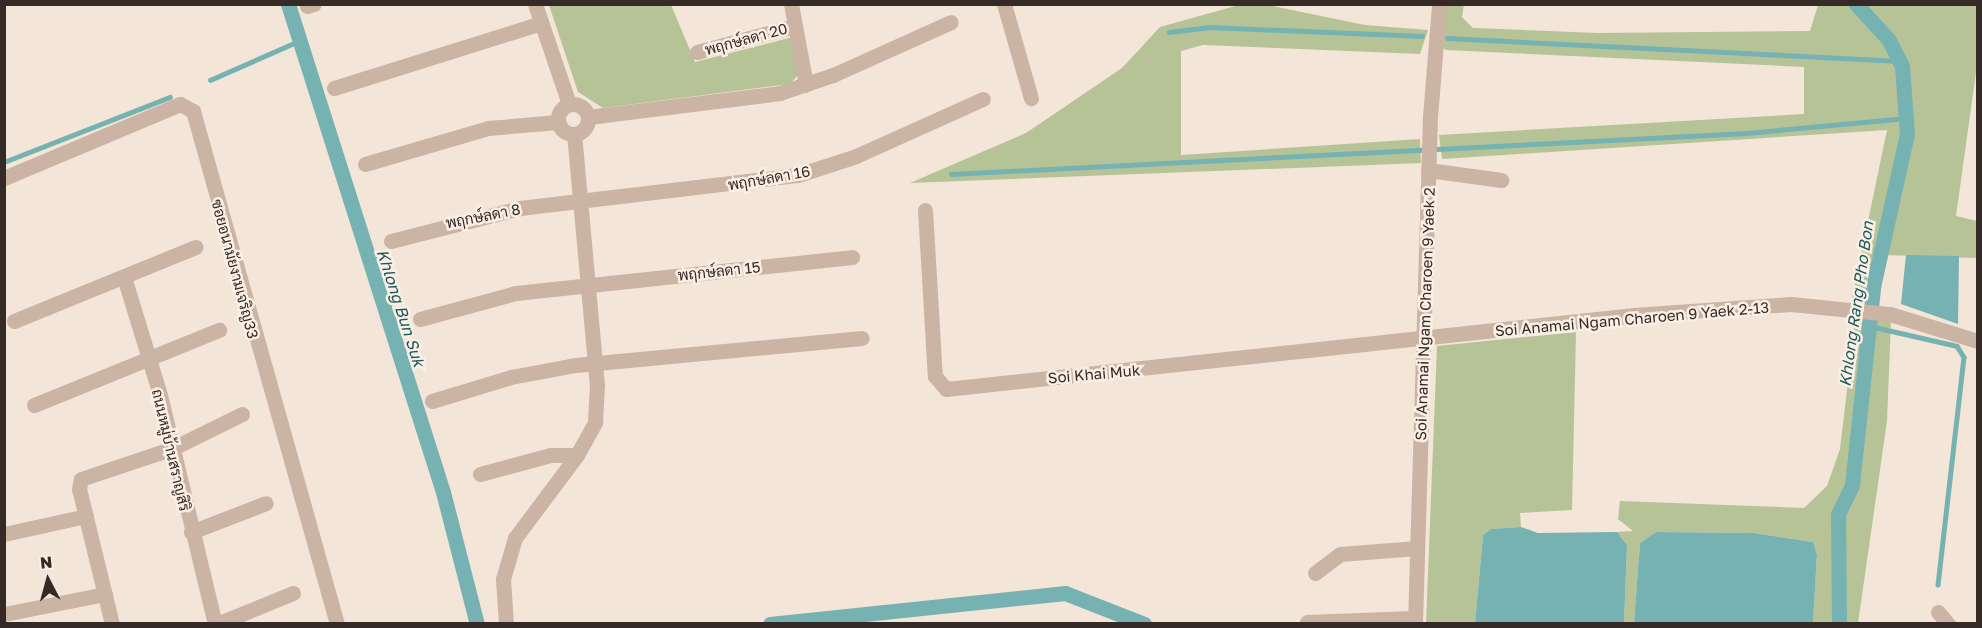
<!DOCTYPE html>
<meta charset="utf-8">
<style>
body{margin:0}
#map{position:relative;width:1982px;height:628px;overflow:hidden;background:#f3e5d8;font-family:"Golos Text",Sarabun,sans-serif}
div>[style]{position:absolute}
.green>*{inset:0;background:#b6c397}
.water>*{inset:0;background:#75b2b1}
.stream>*{height:4.5px;margin:-2.25px;padding:0 2.25px;transform-origin:2.25px;border-radius:2.25px;background:#75b2b1}
.canal>*{height:15px;margin:-7.5px;padding:0 7.5px;transform-origin:7.5px;border-radius:7.5px;background:#75b2b1}
.minor>*{height:15px;margin:-7.5px;padding:0 7.5px;transform-origin:7.5px;border-radius:7.5px;background:#cbb4a4}
.minor>.ring{margin:-7.5px;padding:0;box-sizing:content-box;background:none;border:15px solid #cbb4a4;border-radius:50%}
.tertiary>*{height:15px;margin:-7.5px;padding:0 7.5px;transform-origin:7.5px;border-radius:7.5px;background:#cbb4a4}
span{translate:-50% -50%;white-space:nowrap;text-align:center;line-height:1.15;-webkit-text-stroke:5px #faefe5;paint-order:stroke}
.street-label{font-size:15px;color:#362a26}
.water-label{font-size:16px;color:#19595a;font-style:italic}
.frame{position:absolute;inset:0;border:6px solid #362a26;pointer-events:none}
.north{position:absolute;left:18px;top:550px;width:60px;height:60px;-webkit-text-stroke:4px #faefe5;paint-order:stroke;rotate:354deg;font-size:16px;font-weight:700;line-height:24px;text-align:center;color:#362a26}
.north::after{content:'';display:block;margin:auto;width:21px;height:27px;background:#362a26;clip-path:polygon(50% 0,100% 100%,50% 72%,0 100%)}
</style>
<div id="map">
<div class="green">
<div style="clip-path:polygon(549px 5px,671px 5px,695px 62px,793px 37px,798px 75px,790px 84px,603px 108px,578px 92px)"></div>
<div style="clip-path:polygon(1267px 5px,1365px 25px,1428px 30px,1420px 54px,1203px 45px,1181px 51px,1181px 155px,1420px 139px,1421px 163px,910px 183px,1026px 133px,1122px 68px,1160px 27px,1239px 5px)"></div>
<div style="clip-path:polygon(1446px 5px,1464px 5px,1462px 17px,1473px 28px,1598px 33px,1810px 31px,1818px 5px,1977px 5px,1977px 65px,1956px 216px,1977px 221px,1977px 258px,1885px 255px,1877px 317px,1891px 320px,1887px 421px,1858px 623px,1813px 623px,1817px 555px,1813px 542px,1754px 533px,1656px 532px,1640px 543px,1634px 623px,1624px 623px,1627px 545px,1617px 532px,1633px 531px,1618px 519px,1620px 501px,1804px 508px,1827px 486px,1840px 449px,1856px 314px,1852px 298px,1887px 130px,1442px 159px,1439px 135px,1804px 114px,1804px 67px,1446px 50px,1440px 46px)"></div>
<div style="clip-path:polygon(1576px 332px,1572px 510px,1520px 513px,1521px 527px,1491px 529px,1483px 535px,1475px 623px,1426px 624px,1437px 346px)"></div>
</div>
<div class="water">
<div style="clip-path:polygon(1906px 255px,1959px 256px,1958px 324px,1901px 304px)"></div>
<div style="clip-path:polygon(1521px 527px,1538px 533px,1617px 532px,1627px 545px,1624px 623px,1475px 623px,1483px 535px,1491px 529px)"></div>
<div style="clip-path:polygon(1656px 532px,1754px 533px,1813px 542px,1817px 555px,1813px 623px,1634px 623px,1640px 543px)"></div>
</div>
<div class="stream">
<div style="left:1169px;top:32px;width:39px;rotate:-7deg"></div>
<div style="left:1208px;top:27px;width:214px;rotate:2.4deg"></div>
<div style="left:1447px;top:38px;width:453px;rotate:2.9deg"></div>
<div style="left:210px;top:80px;width:97px;rotate:-23.7deg"></div>
<div style="left:4px;top:162px;width:178px;rotate:-21.4deg"></div>
<div style="left:951px;top:174px;width:797px;rotate:-2.95deg"></div>
<div style="left:1747px;top:133px;width:160px;rotate:-5.4deg"></div>
<div style="left:1870px;top:326px;width:89px;rotate:12.9deg"></div>
<div style="left:1957px;top:346px;width:13px;rotate:58deg"></div>
<div style="left:1964px;top:357px;width:229px;rotate:96.5deg"></div>
</div>
<div class="canal">
<div style="left:288px;top:4px;width:512px;rotate:72.38deg"></div>
<div style="left:443px;top:492px;width:136px;rotate:75.6deg"></div>
<div style="left:770px;top:624px;width:297px;rotate:-6deg"></div>
<div style="left:1065px;top:593px;width:85px;rotate:21.4deg"></div>
<div style="left:1839px;top:624px;width:110px;rotate:-90.5deg"></div>
<div style="left:1838px;top:514px;width:32px;rotate:-64deg"></div>
<div style="left:1852px;top:485px;width:199px;rotate:-83.9deg"></div>
<div style="left:1873px;top:287px;width:157px;rotate:-77.5deg"></div>
<div style="left:1907px;top:134px;width:68px;rotate:-94.2deg"></div>
<div style="left:1902px;top:66px;width:29px;rotate:-117deg"></div>
<div style="left:1889px;top:40px;width:49px;rotate:-132.5deg"></div>
</div>
<div class="minor">
<div style="left:535px;top:4px;width:106px;rotate:71.2deg"></div>
<div style="left:791px;top:4px;width:82px;rotate:79.5deg"></div>
<div style="left:1004px;top:4px;width:98px;rotate:74deg"></div>
<div style="left:307px;top:6px;width:7px;rotate:-16deg"></div>
<div style="left:697px;top:52px;width:101px;rotate:-14.9deg"></div>
<div style="left:334px;top:88px;width:217px;rotate:-17.4deg"></div>
<div class="ring" style="left:558px;top:104px;width:15px;height:15px"></div>
<div style="left:588px;top:117px;width:193px;rotate:-7.1deg"></div>
<div style="left:780px;top:93px;width:56px;rotate:-18.8deg"></div>
<div style="left:833px;top:75px;width:129px;rotate:-24.2deg"></div>
<div style="left:365px;top:164px;width:128px;rotate:-16.3deg"></div>
<div style="left:488px;top:128px;width:70px;rotate:-4.9deg"></div>
<div style="left:1428px;top:170px;width:74px;rotate:7.8deg"></div>
<div style="left:4px;top:178px;width:191px;rotate:-22.8deg"></div>
<div style="left:180px;top:104px;width:15px;rotate:28deg"></div>
<div style="left:193px;top:111px;width:533px;rotate:74.32deg"></div>
<div style="left:925px;top:210px;width:166px;rotate:86.6deg"></div>
<div style="left:935px;top:376px;width:17px;rotate:50deg"></div>
<div style="left:946px;top:389px;width:692px;rotate:-6.14deg"></div>
<div style="left:1634px;top:315px;width:157px;rotate:-4deg"></div>
<div style="left:1791px;top:304px;width:100px;rotate:5.8deg"></div>
<div style="left:1890px;top:314px;width:92px;rotate:17.1deg"></div>
<div style="left:391px;top:241px;width:133px;rotate:-14.3deg"></div>
<div style="left:520px;top:208px;width:280px;rotate:-6.8deg"></div>
<div style="left:798px;top:175px;width:61px;rotate:-18.1deg"></div>
<div style="left:856px;top:156px;width:139px;rotate:-24.2deg"></div>
<div style="left:124px;top:277px;width:123px;rotate:73deg"></div>
<div style="left:160px;top:395px;width:236px;rotate:76.5deg"></div>
<div style="left:420px;top:319px;width:99px;rotate:-15.2deg"></div>
<div style="left:516px;top:293px;width:338px;rotate:-6.1deg"></div>
<div style="left:14px;top:321px;width:196px;rotate:-22.2deg"></div>
<div style="left:432px;top:401px;width:83px;rotate:-16.9deg"></div>
<div style="left:511px;top:377px;width:66px;rotate:-10.5deg"></div>
<div style="left:576px;top:365px;width:287px;rotate:-5.4deg"></div>
<div style="left:34px;top:405px;width:200px;rotate:-22.1deg"></div>
<div style="left:480px;top:474px;width:73px;rotate:-15deg"></div>
<div style="left:551px;top:455px;width:26px"></div>
<div style="left:191px;top:532px;width:80px;rotate:-21.1deg"></div>
<div style="left:4px;top:534px;width:84px;rotate:-12.4deg"></div>
<div style="left:1315px;top:573px;width:31px;rotate:-37deg"></div>
<div style="left:1340px;top:554px;width:77px;rotate:-4.5deg"></div>
<div style="left:1938px;top:612px;width:16px;rotate:50deg"></div>
<div style="left:4px;top:614px;width:103px;rotate:-11.2deg"></div>
<div style="left:1307px;top:622px;width:107px;rotate:-2.1deg"></div>
<div style="left:112px;top:624px;width:139px;rotate:-103.7deg"></div>
<div style="left:79px;top:489px;width:10px;rotate:-79deg"></div>
<div style="left:81px;top:479px;width:97px;rotate:-18.6deg"></div>
<div style="left:173px;top:448px;width:77px;rotate:-26.2deg"></div>
<div style="left:217px;top:624px;width:82px;rotate:-22.2deg"></div>
<div style="left:506px;top:624px;width:45px;rotate:-93.8deg"></div>
<div style="left:503px;top:579px;width:43px;rotate:-73.7deg"></div>
<div style="left:515px;top:538px;width:104px;rotate:-53.2deg"></div>
<div style="left:577px;top:455px;width:38px;rotate:-61deg"></div>
<div style="left:595px;top:422px;width:36px;rotate:-87deg"></div>
<div style="left:597px;top:386px;width:253px;rotate:-95.2deg"></div>
</div>
<div class="tertiary">
<div style="left:1415px;top:624px;width:507px;rotate:-88.31deg"></div>
<div style="left:1430px;top:117px;width:113px;rotate:-85.4deg"></div>
</div>
<div class="street-label">
<span style="left:746px;top:39px;rotate:-15deg">พฤกษ์ลดา 20</span>
<span style="left:769px;top:178px;rotate:-10deg">พฤกษ์ลดา 16</span>
<span style="left:483px;top:216px;rotate:-11deg">พฤกษ์ลดา 8</span>
<span style="left:235px;top:269px;rotate:75deg">ซอยอนามัยงามเจริญ33</span>
<span style="left:719px;top:271px;rotate:-6deg">พฤกษ์ลดา 15</span>
<span style="left:1425px;top:314px;rotate:-88deg">Soi Anamai Ngam Charoen 9 Yaek 2</span>
<span style="left:1632px;top:319px;rotate:-5deg">Soi Anamai Ngam Charoen 9 Yaek 2-13</span>
<span style="left:1094px;top:374px;rotate:-5deg">Soi Khai Muk</span>
<span style="left:171px;top:450px;rotate:77deg">ถนนหมู่บ้านสราญสิริ</span>
</div>
<div class="water-label">
<span style="left:1856px;top:304px;rotate:-82deg">Khlong Rang Pho Bon</span>
<span style="left:401px;top:308px;rotate:72deg">Khlong Bun Suk</span>
</div>
<div class="frame"></div>
<div class="north">N</div>
</div>
